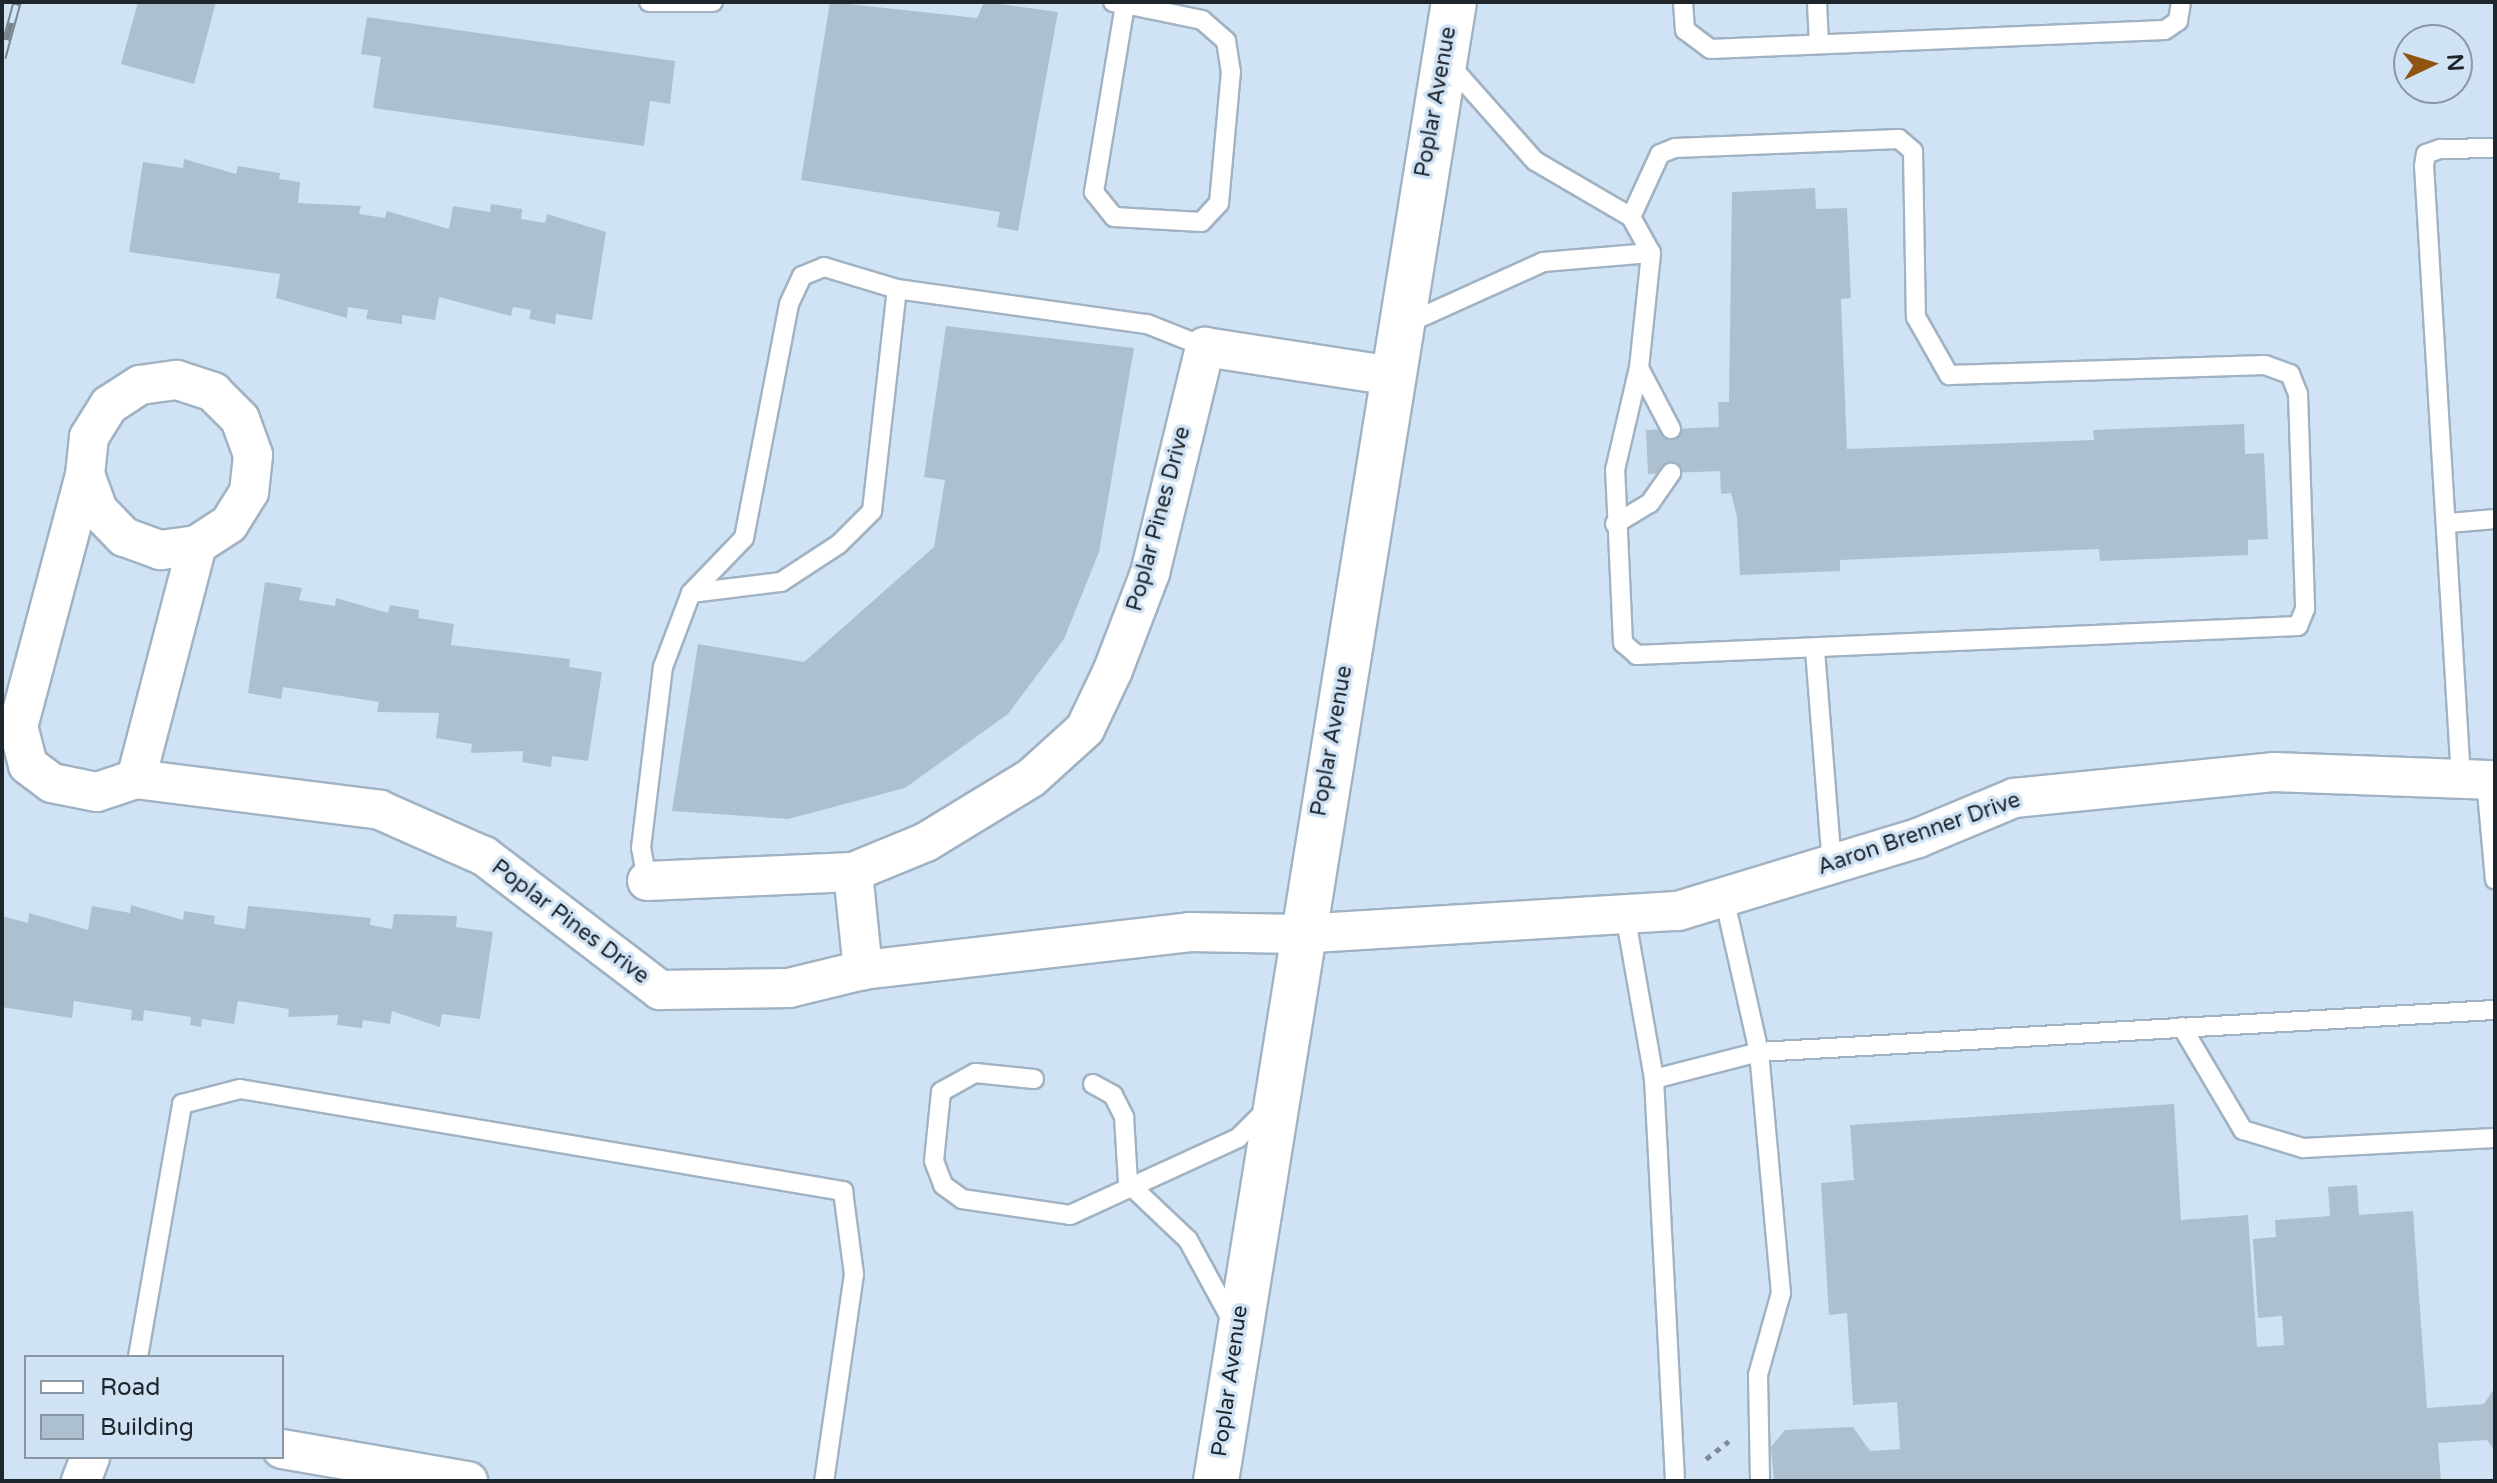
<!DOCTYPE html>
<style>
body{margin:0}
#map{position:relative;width:2497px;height:1483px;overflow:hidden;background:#d0e3f4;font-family:"Varela Round",sans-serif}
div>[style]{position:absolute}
.building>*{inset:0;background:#adc0d0}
.path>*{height:5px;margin-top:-2.5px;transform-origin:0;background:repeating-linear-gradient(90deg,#7d8b97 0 6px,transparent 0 12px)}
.roads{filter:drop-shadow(2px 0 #a1b3c3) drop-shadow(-2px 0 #a1b3c3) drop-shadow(0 2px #a1b3c3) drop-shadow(0 -2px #a1b3c3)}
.service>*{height:18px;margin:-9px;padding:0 9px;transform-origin:9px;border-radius:9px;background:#fff}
.minor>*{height:38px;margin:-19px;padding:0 19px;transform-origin:19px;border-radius:19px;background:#fff}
.primary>*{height:44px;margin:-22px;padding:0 22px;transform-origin:22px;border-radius:22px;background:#fff}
.rail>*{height:9px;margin-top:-4.5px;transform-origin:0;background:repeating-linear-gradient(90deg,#d0e3f4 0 18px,#778590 0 36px);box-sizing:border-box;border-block:2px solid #778590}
span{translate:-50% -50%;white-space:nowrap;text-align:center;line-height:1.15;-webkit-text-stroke:7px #d0e3f4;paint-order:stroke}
.street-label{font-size:22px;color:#1e252b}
.frame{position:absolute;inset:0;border:4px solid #1e252b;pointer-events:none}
.legend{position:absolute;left:24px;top:1355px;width:260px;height:104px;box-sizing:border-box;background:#d0e3f4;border:2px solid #8997a4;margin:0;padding:10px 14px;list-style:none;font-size:24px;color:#1e252b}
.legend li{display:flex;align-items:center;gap:16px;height:40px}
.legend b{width:40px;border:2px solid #8997a4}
.north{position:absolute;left:2393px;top:24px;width:80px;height:80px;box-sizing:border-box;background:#d0e3f4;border:2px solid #8997a4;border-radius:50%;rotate:86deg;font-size:22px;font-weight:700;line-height:32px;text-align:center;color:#1e252b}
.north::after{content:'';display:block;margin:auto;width:28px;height:36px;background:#8f5510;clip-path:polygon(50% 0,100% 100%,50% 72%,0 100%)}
</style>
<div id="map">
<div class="building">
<div style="clip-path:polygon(138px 2px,216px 2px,194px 84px,121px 64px)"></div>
<div style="clip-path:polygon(830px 2px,977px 18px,984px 2px,1058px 12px,1018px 231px,997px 227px,1000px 212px,801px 180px)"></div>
<div style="clip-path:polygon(367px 17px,675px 61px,670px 104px,650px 101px,644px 146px,373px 108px,381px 57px,361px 54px)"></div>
<div style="clip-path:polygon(184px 159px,236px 174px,238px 166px,280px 173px,279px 179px,300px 182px,298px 203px,361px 206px,359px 214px,385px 218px,387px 211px,449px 229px,453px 206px,490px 212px,491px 204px,522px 209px,521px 219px,545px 223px,547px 214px,606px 232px,592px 320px,556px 314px,555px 324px,529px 319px,531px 310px,513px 307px,511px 316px,439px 297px,435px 320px,402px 315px,402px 324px,366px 319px,368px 310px,348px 307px,347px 318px,276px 298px,280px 274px,129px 252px,143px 162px,183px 168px)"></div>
<div style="clip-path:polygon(1815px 188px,1816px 209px,1847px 208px,1851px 298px,1841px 299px,1847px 449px,2094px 440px,2093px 430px,2244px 424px,2245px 454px,2264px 453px,2268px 539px,2248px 540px,2248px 555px,2100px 561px,2099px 549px,1840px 560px,1840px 571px,1740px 575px,1737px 517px,1731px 493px,1721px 494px,1720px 471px,1648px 474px,1646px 430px,1719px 427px,1718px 402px,1729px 402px,1732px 192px)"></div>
<div style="clip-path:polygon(946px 326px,1134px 348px,1099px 552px,1064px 639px,1008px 714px,905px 788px,788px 819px,672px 811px,698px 644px,804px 662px,934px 547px,945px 480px,924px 477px)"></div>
<div style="clip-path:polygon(265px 582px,302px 588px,299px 600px,335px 606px,336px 598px,388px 613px,390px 605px,419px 610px,418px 618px,454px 624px,451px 645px,570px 659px,569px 667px,602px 672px,588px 761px,552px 756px,551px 767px,522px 762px,523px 751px,471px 753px,472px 744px,436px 738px,439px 713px,377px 712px,379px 702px,283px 687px,281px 699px,248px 693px)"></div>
<div style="clip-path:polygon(131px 905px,183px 920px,184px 911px,215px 916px,214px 924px,245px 929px,248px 906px,371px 918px,370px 925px,392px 929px,394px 914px,457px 916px,456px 927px,493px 932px,480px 1019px,442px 1014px,440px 1027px,392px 1011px,390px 1024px,363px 1020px,362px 1028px,337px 1025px,338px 1015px,288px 1017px,289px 1009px,238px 1001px,234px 1024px,202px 1019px,201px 1027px,190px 1025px,191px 1017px,144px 1010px,143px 1021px,131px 1020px,132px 1010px,74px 1001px,72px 1018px,2px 1007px,2px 916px,28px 923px,29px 913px,88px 930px,92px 906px,130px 913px)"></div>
<div style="clip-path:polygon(2174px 1104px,2181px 1220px,2248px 1215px,2257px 1347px,2284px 1345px,2282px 1316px,2258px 1318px,2253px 1239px,2276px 1237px,2275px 1220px,2330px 1216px,2328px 1187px,2357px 1185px,2359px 1215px,2413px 1211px,2427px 1408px,2484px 1404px,2495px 1387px,2495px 1451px,2487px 1440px,2438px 1443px,2441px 1481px,1774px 1481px,1771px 1447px,1785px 1430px,1853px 1427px,1870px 1451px,1900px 1449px,1897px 1402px,1853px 1405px,1847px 1313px,1829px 1315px,1821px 1183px,1854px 1180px,1850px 1125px)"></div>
</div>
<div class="path">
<div style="left:1706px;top:1459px;width:29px;rotate:-38deg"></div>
</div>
<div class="roads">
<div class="service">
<div style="left:649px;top:2px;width:64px"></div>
<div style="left:1113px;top:2px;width:12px;rotate:9deg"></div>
<div style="left:1125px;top:4px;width:79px;rotate:11.7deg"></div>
<div style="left:1202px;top:20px;width:32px;rotate:41deg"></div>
<div style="left:1226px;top:41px;width:30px;rotate:81deg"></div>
<div style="left:1231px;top:71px;width:133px;rotate:95.2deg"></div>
<div style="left:1219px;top:203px;width:26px;rotate:133deg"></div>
<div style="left:1201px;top:222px;width:87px;rotate:-176.7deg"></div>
<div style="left:1114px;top:217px;width:32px;rotate:-129deg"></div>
<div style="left:1094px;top:192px;width:191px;rotate:-80.6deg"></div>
<div style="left:1683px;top:2px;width:28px;rotate:86deg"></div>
<div style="left:1685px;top:30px;width:31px;rotate:37deg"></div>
<div style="left:1710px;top:49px;width:455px;rotate:-2.4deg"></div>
<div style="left:2165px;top:30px;width:16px;rotate:-35deg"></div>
<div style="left:2178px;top:21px;width:19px;rotate:-81deg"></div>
<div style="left:1817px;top:2px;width:42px;rotate:87.3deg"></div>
<div style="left:1631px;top:217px;width:69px;rotate:-65.3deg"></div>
<div style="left:1660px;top:154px;width:16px;rotate:-22deg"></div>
<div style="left:1675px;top:148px;width:224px;rotate:-2.3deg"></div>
<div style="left:1899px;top:139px;width:18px;rotate:41deg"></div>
<div style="left:1913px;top:151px;width:166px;rotate:89deg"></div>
<div style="left:1916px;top:317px;width:67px;rotate:60.4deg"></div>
<div style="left:1949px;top:375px;width:316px;rotate:-1.8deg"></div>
<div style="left:2265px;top:365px;width:27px;rotate:20deg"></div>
<div style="left:2290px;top:374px;width:22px;rotate:68deg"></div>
<div style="left:2298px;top:394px;width:215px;rotate:88.1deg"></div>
<div style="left:2305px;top:609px;width:18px;rotate:112deg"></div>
<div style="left:2298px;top:626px;width:662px;rotate:177.49deg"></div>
<div style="left:1637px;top:655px;width:18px;rotate:-139deg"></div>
<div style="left:1623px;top:643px;width:173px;rotate:-92.6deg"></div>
<div style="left:1615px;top:470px;width:105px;rotate:-76.8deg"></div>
<div style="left:1639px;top:368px;width:116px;rotate:-84deg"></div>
<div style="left:1406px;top:324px;width:150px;rotate:-24.3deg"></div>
<div style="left:1543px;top:262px;width:108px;rotate:-4.8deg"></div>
<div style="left:1651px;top:253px;width:41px;rotate:-119.1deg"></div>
<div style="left:1631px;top:217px;width:111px;rotate:-149.7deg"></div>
<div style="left:1535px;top:161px;width:131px;rotate:-131.6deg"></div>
<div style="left:1639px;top:368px;width:69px;rotate:62.3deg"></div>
<div style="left:2449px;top:523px;width:46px;rotate:-5deg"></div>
<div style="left:1615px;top:524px;width:41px;rotate:-31deg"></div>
<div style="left:1650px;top:503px;width:37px;rotate:-55deg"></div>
<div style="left:691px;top:593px;width:91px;rotate:-7deg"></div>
<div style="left:781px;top:582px;width:69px;rotate:-33.2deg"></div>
<div style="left:839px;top:544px;width:47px;rotate:-45deg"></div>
<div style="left:872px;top:511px;width:223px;rotate:-83.6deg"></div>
<div style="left:1815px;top:650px;width:215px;rotate:85.5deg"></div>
<div style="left:2461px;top:779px;width:614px;rotate:-93.45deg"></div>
<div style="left:2424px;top:166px;width:12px;rotate:-81deg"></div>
<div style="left:2426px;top:154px;width:15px;rotate:-20deg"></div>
<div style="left:2440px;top:149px;width:55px;rotate:-1deg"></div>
<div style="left:2486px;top:780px;width:100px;rotate:84.9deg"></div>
<div style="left:647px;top:881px;width:34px;rotate:-100deg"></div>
<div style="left:641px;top:848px;width:182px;rotate:-83.1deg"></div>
<div style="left:663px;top:667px;width:79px;rotate:-69.3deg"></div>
<div style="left:691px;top:593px;width:76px;rotate:-46.1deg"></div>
<div style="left:744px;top:538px;width:238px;rotate:-79.1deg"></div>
<div style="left:789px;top:304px;width:31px;rotate:-65deg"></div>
<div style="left:802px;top:276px;width:24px;rotate:-22deg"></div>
<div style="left:824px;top:267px;width:76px;rotate:16.8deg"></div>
<div style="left:897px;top:289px;width:252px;rotate:8deg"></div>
<div style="left:1147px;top:324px;width:62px;rotate:21.6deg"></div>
<div style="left:1724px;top:897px;width:159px;rotate:77.3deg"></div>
<div style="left:1759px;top:1052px;width:242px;rotate:84.8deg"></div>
<div style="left:1781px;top:1293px;width:85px;rotate:105.7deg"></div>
<div style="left:1758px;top:1375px;width:106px;rotate:88.9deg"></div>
<div style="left:1625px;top:914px;width:168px;rotate:80deg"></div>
<div style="left:1654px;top:1079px;width:108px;rotate:-14.4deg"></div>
<div style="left:1759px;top:1052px;width:737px;rotate:-3.27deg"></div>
<div style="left:2182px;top:1027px;width:120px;rotate:59.4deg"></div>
<div style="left:2243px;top:1130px;width:63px;rotate:16.7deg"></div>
<div style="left:2303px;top:1148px;width:192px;rotate:-3deg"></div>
<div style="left:1034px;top:1079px;width:59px;rotate:-174.2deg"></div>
<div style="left:975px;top:1073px;width:39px;rotate:151deg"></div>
<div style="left:941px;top:1092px;width:69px;rotate:95.8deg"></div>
<div style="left:934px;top:1161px;width:26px;rotate:69deg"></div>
<div style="left:943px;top:1185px;width:24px;rotate:36deg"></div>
<div style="left:962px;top:1199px;width:109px;rotate:8.4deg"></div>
<div style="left:1070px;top:1215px;width:185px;rotate:-24.6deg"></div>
<div style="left:1238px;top:1138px;width:41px;rotate:-45deg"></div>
<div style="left:1654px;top:1079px;width:403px;rotate:87deg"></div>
<div style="left:1093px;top:1084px;width:23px;rotate:29deg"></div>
<div style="left:1113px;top:1095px;width:25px;rotate:63deg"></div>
<div style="left:1124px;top:1117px;width:66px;rotate:86.5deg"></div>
<div style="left:1128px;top:1183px;width:83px;rotate:43.5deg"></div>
<div style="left:1188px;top:1240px;width:90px;rotate:61.4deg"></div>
<div style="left:138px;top:1357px;width:257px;rotate:-80.1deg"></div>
<div style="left:182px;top:1104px;width:60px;rotate:-14.5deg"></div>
<div style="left:240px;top:1089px;width:612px;rotate:9.6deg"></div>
<div style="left:843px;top:1191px;width:84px;rotate:82.5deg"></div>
<div style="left:854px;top:1274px;width:209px;rotate:98.2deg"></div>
</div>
<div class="minor">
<div style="left:85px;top:475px;width:260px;rotate:104.9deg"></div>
<div style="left:18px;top:726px;width:40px;rotate:75.6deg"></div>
<div style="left:28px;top:765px;width:30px;rotate:37deg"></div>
<div style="left:52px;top:783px;width:46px;rotate:11.3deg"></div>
<div style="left:97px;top:792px;width:41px;rotate:-18.4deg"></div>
<div style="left:197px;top:545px;width:37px;rotate:172deg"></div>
<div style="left:160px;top:550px;width:38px;rotate:-160deg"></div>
<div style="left:124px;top:537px;width:37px;rotate:-134deg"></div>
<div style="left:98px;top:510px;width:37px;rotate:-110deg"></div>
<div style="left:85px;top:475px;width:38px;rotate:-84deg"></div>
<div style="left:89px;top:437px;width:38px;rotate:-58deg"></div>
<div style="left:109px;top:405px;width:37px;rotate:-33deg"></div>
<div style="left:140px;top:385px;width:37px;rotate:-8deg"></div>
<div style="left:177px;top:380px;width:38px;rotate:18deg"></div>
<div style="left:213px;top:392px;width:38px;rotate:45deg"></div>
<div style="left:240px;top:419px;width:38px;rotate:70deg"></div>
<div style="left:253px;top:455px;width:37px;rotate:96deg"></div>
<div style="left:249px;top:492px;width:38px;rotate:122deg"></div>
<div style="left:229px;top:524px;width:38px;rotate:147deg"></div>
<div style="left:197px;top:545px;width:242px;rotate:104.6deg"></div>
<div style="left:136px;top:779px;width:246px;rotate:7.2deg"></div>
<div style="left:380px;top:810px;width:114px;rotate:23.9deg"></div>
<div style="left:484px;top:856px;width:221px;rotate:37.3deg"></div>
<div style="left:660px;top:990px;width:129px;rotate:-0.9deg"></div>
<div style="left:789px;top:988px;width:76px;rotate:-13.7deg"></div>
<div style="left:863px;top:970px;width:329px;rotate:-6.6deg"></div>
<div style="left:1190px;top:932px;width:109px;rotate:1.1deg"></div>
<div style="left:1299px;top:934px;width:380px;rotate:-3.5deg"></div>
<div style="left:1678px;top:911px;width:251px;rotate:-16.9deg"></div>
<div style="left:1918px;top:838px;width:104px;rotate:-22.6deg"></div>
<div style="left:2014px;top:798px;width:260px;rotate:-5.7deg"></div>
<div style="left:2273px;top:772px;width:222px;rotate:2.1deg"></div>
<div style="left:853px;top:872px;width:99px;rotate:84.2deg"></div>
<div style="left:647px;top:881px;width:206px;rotate:-2.5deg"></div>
<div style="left:853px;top:872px;width:79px;rotate:-22.3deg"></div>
<div style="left:926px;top:842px;width:123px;rotate:-31.4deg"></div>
<div style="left:1031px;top:778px;width:73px;rotate:-42.2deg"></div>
<div style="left:1085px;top:729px;width:65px;rotate:-64.6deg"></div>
<div style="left:1113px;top:670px;width:104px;rotate:-69.1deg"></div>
<div style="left:1150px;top:573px;width:233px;rotate:-76.3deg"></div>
<div style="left:1205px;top:347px;width:190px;rotate:8.8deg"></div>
<div style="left:282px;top:1449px;width:189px;rotate:9.8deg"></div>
<div style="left:81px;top:1481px;width:26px;rotate:-69deg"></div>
</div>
<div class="primary">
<div style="left:1216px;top:1481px;width:1498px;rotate:-80.86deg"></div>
</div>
</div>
<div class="rail">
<div style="left:2px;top:57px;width:57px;rotate:-74.7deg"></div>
</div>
<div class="street-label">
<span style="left:1436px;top:102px;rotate:-80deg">Poplar Avenue</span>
<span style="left:1159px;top:519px;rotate:-75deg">Poplar Pines Drive</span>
<span style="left:1332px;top:741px;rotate:-80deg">Poplar Avenue</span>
<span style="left:1919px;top:834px;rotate:-19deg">Aaron Brenner Drive</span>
<span style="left:570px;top:922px;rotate:37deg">Poplar Pines Drive</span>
<span style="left:1230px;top:1381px;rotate:-82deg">Poplar Avenue</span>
</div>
<div class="frame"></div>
<ul class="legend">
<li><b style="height:10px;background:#fff"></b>Road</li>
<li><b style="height:22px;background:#adc0d0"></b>Building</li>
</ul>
<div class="north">N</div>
</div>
